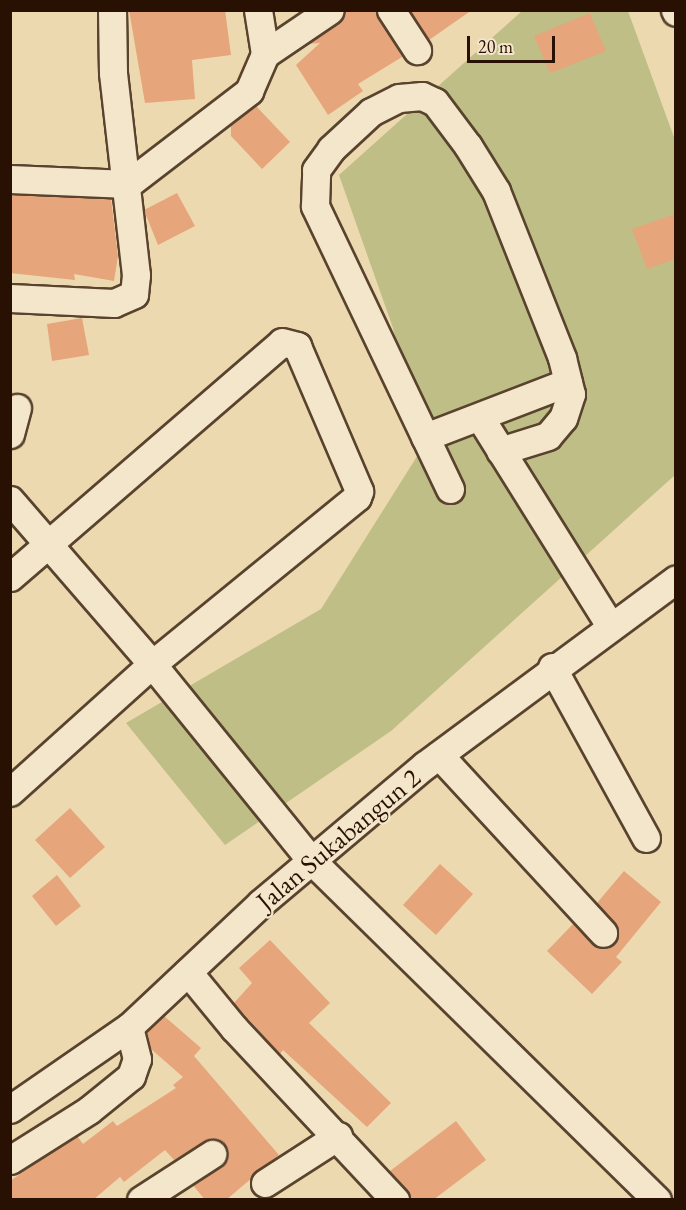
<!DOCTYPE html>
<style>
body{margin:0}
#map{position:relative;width:686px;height:1210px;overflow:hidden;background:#edd9af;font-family:"EB Garamond",serif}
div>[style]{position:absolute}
.green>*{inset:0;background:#bebe86}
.building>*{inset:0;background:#e6a57a}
.roads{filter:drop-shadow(2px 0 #59432e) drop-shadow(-2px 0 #59432e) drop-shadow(0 2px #59432e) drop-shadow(0 -2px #59432e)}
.street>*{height:27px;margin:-13.5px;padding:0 13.5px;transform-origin:13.5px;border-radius:13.5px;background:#f3e6cb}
span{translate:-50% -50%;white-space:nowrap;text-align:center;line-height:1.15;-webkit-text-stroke:4.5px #f3e6cb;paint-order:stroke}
.street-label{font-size:27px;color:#281103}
.frame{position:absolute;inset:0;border:12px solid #281103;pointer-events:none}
.scale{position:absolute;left:467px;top:36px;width:88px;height:27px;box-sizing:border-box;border:3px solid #281103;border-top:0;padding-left:8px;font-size:18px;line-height:21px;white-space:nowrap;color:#281103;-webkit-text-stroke:4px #f3e6cb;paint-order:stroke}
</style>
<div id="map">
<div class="green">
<div style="clip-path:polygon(522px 11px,628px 11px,675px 140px,675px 475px,391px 731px,225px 845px,126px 723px,321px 609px,421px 450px,393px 328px,339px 175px)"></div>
</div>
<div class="building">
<div style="clip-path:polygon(129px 10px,225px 10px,231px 55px,192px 60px,195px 99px,145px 103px)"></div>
<div style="clip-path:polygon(345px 10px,375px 10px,402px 57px,358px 84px,363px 91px,328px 115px,296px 65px,320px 43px,307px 44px,339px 23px)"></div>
<div style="clip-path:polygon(410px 10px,472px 10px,429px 40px)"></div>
<div style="clip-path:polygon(590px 13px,606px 51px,550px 73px,534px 36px)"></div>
<div style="clip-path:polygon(256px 106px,290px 142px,262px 169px,231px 136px,231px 126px)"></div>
<div style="clip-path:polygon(177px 193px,195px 226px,158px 245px,144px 210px)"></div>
<div style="clip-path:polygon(10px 195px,111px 199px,118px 256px,114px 281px,74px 274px,75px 280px,10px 273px)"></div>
<div style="clip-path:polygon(675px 214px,675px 259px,647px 269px,632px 229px)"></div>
<div style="clip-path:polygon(82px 318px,89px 355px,52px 361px,47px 324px)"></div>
<div style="clip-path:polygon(70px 808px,105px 847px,70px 878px,35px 840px)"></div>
<div style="clip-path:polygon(440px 864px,473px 894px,436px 935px,403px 905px)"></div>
<div style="clip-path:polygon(624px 871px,661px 902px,616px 957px,622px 962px,592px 994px,547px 951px,573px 924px,598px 948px,614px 944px,618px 929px,597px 903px)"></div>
<div style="clip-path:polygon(57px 875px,81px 906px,56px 926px,32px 896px)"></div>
<div style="clip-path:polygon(270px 940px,330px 1003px,309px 1023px,391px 1103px,367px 1127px,283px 1050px,280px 1054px,234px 1003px,252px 983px,239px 968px)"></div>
<div style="clip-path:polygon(164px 1016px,201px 1048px,194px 1056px,279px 1155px,226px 1200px,205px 1200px,193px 1185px,226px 1161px,225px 1145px,212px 1138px,174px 1160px,165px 1150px,124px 1182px,120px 1177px,93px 1200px,10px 1200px,10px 1181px,55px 1150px,77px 1136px,83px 1144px,113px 1121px,117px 1126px,176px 1088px,173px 1085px,183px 1077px,151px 1049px,147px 1032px)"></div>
<div style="clip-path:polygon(456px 1121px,486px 1160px,433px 1200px,411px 1200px,390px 1171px)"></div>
</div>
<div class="roads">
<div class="street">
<div style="left:391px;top:10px;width:48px;rotate:57deg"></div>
<div style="left:675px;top:10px;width:2px;rotate:63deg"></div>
<div style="left:265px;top:54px;width:78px;rotate:-34.1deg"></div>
<div style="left:10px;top:179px;width:118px;rotate:2.4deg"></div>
<div style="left:128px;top:184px;width:153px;rotate:-37.5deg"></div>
<div style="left:249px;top:91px;width:40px;rotate:-66.6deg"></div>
<div style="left:265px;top:54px;width:45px;rotate:-99deg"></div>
<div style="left:10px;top:298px;width:104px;rotate:2.8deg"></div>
<div style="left:114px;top:303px;width:22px;rotate:-24deg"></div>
<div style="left:134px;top:294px;width:19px;rotate:-84deg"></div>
<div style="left:136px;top:275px;width:203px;rotate:-96.5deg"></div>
<div style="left:113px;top:73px;width:63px;rotate:-90.9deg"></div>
<div style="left:481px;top:419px;width:242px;rotate:58deg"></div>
<div style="left:10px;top:434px;width:27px;rotate:-75deg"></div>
<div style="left:425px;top:437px;width:153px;rotate:-21deg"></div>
<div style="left:450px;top:489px;width:314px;rotate:-115.5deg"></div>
<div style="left:315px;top:206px;width:36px;rotate:-88deg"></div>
<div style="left:316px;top:170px;width:26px;rotate:-54deg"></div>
<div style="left:331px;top:149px;width:54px;rotate:-42.8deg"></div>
<div style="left:371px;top:112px;width:31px;rotate:-27deg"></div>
<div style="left:399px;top:98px;width:23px;rotate:-5deg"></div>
<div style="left:422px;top:96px;width:14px;rotate:25deg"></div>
<div style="left:435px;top:102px;width:55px;rotate:53.1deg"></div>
<div style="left:468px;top:146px;width:53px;rotate:58.1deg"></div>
<div style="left:496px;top:191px;width:180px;rotate:68.4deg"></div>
<div style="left:562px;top:358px;width:37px;rotate:76deg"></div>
<div style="left:571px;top:394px;width:25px;rotate:108deg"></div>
<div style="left:563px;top:418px;width:23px;rotate:130deg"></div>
<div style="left:548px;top:436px;width:50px;rotate:162.6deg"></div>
<div style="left:10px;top:500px;width:217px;rotate:49.1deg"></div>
<div style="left:152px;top:664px;width:252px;rotate:51deg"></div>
<div style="left:311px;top:860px;width:485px;rotate:44.5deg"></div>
<div style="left:10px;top:577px;width:359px;rotate:-40.8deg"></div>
<div style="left:282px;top:342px;width:16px;rotate:15deg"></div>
<div style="left:297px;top:346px;width:158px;rotate:66.8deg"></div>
<div style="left:359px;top:491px;width:6px;rotate:108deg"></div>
<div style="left:357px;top:497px;width:264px;rotate:140.8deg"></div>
<div style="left:152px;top:664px;width:191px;rotate:138deg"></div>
<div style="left:552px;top:667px;width:195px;rotate:61.2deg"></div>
<div style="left:439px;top:755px;width:242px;rotate:47.3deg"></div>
<div style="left:188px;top:972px;width:72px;rotate:50.6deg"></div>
<div style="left:234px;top:1028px;width:236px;rotate:46.9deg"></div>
<div style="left:10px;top:1109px;width:145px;rotate:-34.6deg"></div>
<div style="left:129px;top:1027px;width:181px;rotate:-43.2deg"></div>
<div style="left:261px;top:903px;width:214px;rotate:-40.1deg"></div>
<div style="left:425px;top:765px;width:312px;rotate:-36.5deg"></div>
<div style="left:10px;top:1160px;width:93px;rotate:-32.3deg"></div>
<div style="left:89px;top:1110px;width:54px;rotate:-39deg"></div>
<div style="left:131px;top:1076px;width:18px;rotate:-71deg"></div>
<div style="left:137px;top:1059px;width:33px;rotate:-104deg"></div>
<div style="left:265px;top:1183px;width:87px;rotate:-32.8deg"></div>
<div style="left:141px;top:1200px;width:85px;rotate:-32.9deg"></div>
</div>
</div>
<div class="street-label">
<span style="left:338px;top:839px;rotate:-40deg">Jalan Sukabangun 2</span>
</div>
<div class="frame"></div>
<div class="scale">20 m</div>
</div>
